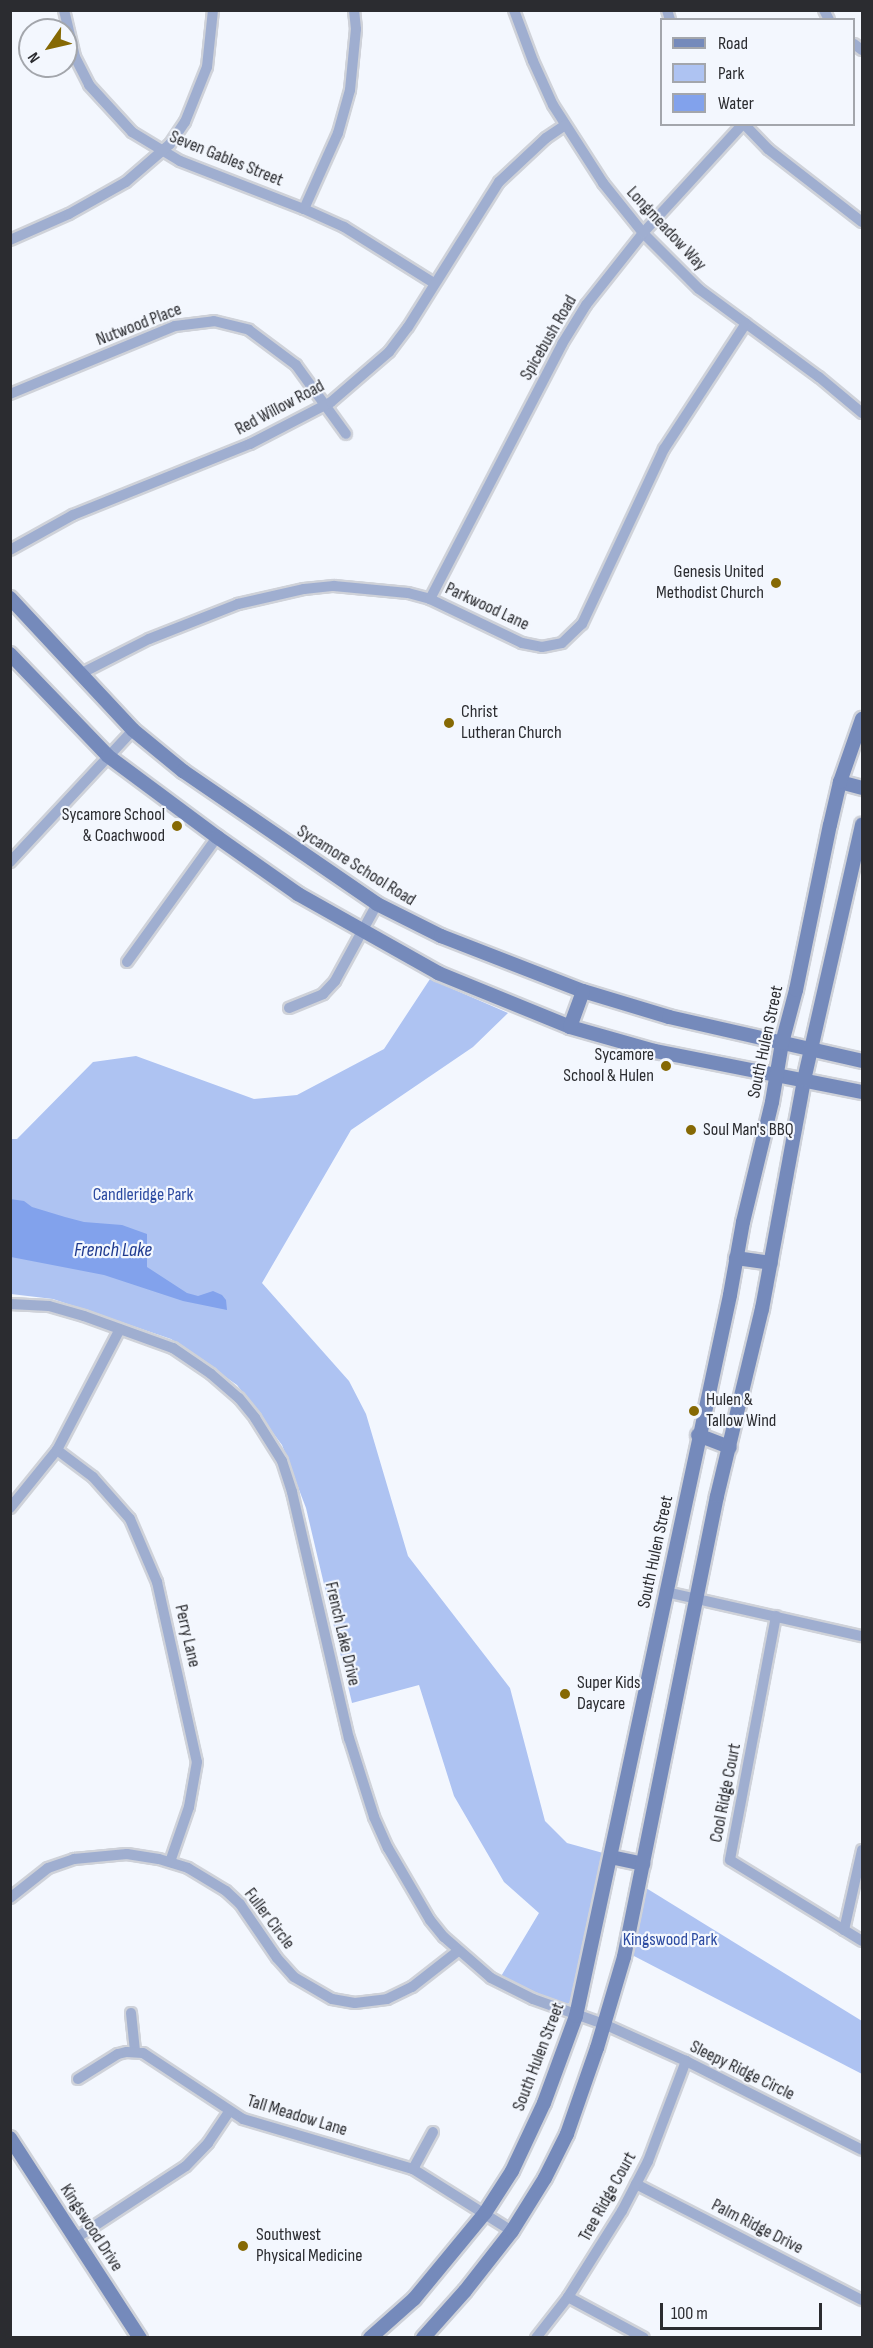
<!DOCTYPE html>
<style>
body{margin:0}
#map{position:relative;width:873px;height:2348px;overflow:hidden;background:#f3f7fe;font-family:"Sofia Sans Condensed",sans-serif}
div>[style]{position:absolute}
.green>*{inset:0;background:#aec3f2}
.water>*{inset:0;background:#82a2ec}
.roads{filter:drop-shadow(2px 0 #cfd2d9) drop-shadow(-2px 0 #cfd2d9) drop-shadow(0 2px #cfd2d9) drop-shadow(0 -2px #cfd2d9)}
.street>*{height:10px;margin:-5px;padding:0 5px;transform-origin:5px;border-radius:5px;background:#9faed0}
.secondary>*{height:14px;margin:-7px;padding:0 7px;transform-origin:7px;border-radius:7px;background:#758abb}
.dots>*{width:16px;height:16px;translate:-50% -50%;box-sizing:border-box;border:3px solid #f3f7fe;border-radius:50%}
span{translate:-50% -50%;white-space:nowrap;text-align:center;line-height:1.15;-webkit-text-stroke:4.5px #f3f7fe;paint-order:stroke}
.street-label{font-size:18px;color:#2b2c30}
.poi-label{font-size:18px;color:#2b2c30}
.right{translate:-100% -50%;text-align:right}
.left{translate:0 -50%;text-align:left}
.park-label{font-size:18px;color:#2c4ba1}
.water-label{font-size:20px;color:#1f3a8f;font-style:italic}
.frame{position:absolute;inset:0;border:12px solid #2b2c30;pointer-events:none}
.legend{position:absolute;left:660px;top:18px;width:195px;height:108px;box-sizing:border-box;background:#f3f7fe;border:2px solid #a3a6ac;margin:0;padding:8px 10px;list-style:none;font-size:18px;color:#2b2c30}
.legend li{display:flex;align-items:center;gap:12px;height:30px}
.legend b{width:30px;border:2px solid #a3a6ac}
.north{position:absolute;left:18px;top:18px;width:60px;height:60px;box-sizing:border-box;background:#f3f7fe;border:2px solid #a3a6ac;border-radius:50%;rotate:236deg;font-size:16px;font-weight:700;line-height:24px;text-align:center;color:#2b2c30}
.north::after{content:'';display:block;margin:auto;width:21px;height:27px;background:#866904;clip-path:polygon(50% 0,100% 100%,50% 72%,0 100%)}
.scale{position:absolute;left:660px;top:2303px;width:162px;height:27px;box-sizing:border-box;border:3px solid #2b2c30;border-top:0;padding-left:8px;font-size:18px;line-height:21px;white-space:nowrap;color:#2b2c30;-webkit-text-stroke:4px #f3f7fe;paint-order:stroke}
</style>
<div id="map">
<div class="green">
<div style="clip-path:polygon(430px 979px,508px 1013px,473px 1047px,351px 1130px,262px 1283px,349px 1381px,366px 1414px,408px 1556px,510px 1688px,545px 1821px,567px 1843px,603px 1853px,572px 2001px,564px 2007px,500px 1978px,539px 1913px,504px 1882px,454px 1796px,419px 1685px,352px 1703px,306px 1508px,282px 1445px,237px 1385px,171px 1339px,53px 1299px,11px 1294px,10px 1139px,17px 1139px,93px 1062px,136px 1056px,254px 1099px,297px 1095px,384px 1049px)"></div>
<div style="clip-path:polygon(646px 1888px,862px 2021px,862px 2074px,632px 1955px)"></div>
</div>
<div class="water">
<div style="clip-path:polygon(10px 1199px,24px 1201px,32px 1207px,65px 1217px,84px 1222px,122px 1225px,147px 1234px,147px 1267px,187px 1293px,198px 1296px,213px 1291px,222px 1295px,226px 1300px,227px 1310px,183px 1301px,104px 1275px,11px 1257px)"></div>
</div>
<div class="roads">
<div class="street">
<div style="left:64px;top:10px;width:48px;rotate:76.8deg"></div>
<div style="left:75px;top:57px;width:31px;rotate:63deg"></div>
<div style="left:89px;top:85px;width:64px;rotate:47.5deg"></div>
<div style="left:132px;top:132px;width:56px;rotate:31.1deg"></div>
<div style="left:180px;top:161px;width:133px;rotate:21.2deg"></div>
<div style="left:304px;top:209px;width:44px;rotate:24.2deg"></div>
<div style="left:344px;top:227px;width:106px;rotate:31.9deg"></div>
<div style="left:514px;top:10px;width:54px;rotate:69.6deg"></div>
<div style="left:533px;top:61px;width:48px;rotate:65.6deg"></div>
<div style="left:553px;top:105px;width:93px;rotate:57.3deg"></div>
<div style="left:603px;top:183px;width:64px;rotate:51.3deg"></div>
<div style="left:643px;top:233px;width:79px;rotate:45deg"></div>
<div style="left:699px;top:289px;width:149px;rotate:36.3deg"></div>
<div style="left:819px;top:377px;width:56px;rotate:39.9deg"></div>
<div style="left:667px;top:10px;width:10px;rotate:73deg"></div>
<div style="left:824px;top:10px;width:11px;rotate:63deg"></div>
<div style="left:854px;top:44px;width:10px;rotate:37deg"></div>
<div style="left:744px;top:124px;width:35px;rotate:46deg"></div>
<div style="left:768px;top:149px;width:119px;rotate:37.8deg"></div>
<div style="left:304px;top:209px;width:83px;rotate:-65.9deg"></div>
<div style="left:338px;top:133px;width:45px;rotate:-74.4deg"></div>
<div style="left:350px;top:90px;width:61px;rotate:-84.4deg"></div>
<div style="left:356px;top:29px;width:19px;rotate:-96deg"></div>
<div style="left:10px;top:240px;width:64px;rotate:-23.8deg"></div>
<div style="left:69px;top:214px;width:65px;rotate:-29.3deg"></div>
<div style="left:126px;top:182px;width:58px;rotate:-40.8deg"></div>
<div style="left:170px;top:144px;width:27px;rotate:-56deg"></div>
<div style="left:185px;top:122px;width:59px;rotate:-68.2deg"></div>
<div style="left:207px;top:67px;width:57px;rotate:-84deg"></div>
<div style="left:10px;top:394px;width:178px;rotate:-22.4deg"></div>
<div style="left:175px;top:326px;width:39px;rotate:-7deg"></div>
<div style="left:214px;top:321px;width:36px;rotate:14deg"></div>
<div style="left:249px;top:330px;width:59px;rotate:36.7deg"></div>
<div style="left:296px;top:365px;width:85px;rotate:54.1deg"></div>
<div style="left:10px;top:550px;width:72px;rotate:-29.1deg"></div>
<div style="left:73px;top:515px;width:191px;rotate:-21.9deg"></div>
<div style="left:250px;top:444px;width:91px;rotate:-27.4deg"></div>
<div style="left:331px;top:402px;width:77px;rotate:-40.8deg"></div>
<div style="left:389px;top:352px;width:31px;rotate:-53deg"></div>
<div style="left:408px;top:327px;width:171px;rotate:-57.9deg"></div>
<div style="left:499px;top:182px;width:64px;rotate:-43.1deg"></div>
<div style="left:546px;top:138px;width:23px;rotate:-34deg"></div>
<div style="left:430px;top:599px;width:287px;rotate:-62.6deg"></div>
<div style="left:562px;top:344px;width:46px;rotate:-58.4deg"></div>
<div style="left:586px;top:305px;width:92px;rotate:-51.6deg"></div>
<div style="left:643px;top:233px;width:148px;rotate:-47.5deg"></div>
<div style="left:80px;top:674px;width:77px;rotate:-26.9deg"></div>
<div style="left:149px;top:639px;width:96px;rotate:-21.5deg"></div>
<div style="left:238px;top:604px;width:68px;rotate:-12.8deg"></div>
<div style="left:304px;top:589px;width:30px;rotate:-6deg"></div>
<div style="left:334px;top:586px;width:74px;rotate:5.4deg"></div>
<div style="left:408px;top:593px;width:23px;rotate:15deg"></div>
<div style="left:430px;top:599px;width:102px;rotate:25.6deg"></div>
<div style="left:522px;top:643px;width:20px;rotate:11deg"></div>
<div style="left:542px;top:647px;width:20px;rotate:-11deg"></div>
<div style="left:562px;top:643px;width:28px;rotate:-44deg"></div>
<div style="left:582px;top:624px;width:193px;rotate:-64.9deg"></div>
<div style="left:664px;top:449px;width:150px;rotate:-56.9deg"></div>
<div style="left:10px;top:862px;width:180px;rotate:-47deg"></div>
<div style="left:127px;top:962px;width:154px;rotate:-54.2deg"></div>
<div style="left:289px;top:1008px;width:37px;rotate:-22deg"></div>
<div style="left:323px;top:994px;width:18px;rotate:-47deg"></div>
<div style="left:335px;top:981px;width:88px;rotate:-61.4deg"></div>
<div style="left:10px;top:1304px;width:39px;rotate:3deg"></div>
<div style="left:49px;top:1306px;width:36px;rotate:16deg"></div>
<div style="left:84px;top:1316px;width:95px;rotate:19.8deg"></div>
<div style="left:173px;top:1348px;width:46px;rotate:34.4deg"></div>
<div style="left:211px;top:1374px;width:37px;rotate:41deg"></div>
<div style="left:239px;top:1398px;width:26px;rotate:51deg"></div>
<div style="left:255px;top:1418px;width:51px;rotate:57.9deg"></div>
<div style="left:282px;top:1461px;width:33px;rotate:72deg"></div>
<div style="left:292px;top:1492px;width:253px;rotate:77deg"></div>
<div style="left:349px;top:1738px;width:83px;rotate:72.4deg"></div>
<div style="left:374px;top:1817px;width:34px;rotate:66deg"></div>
<div style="left:388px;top:1848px;width:83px;rotate:59.7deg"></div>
<div style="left:430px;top:1920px;width:22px;rotate:51deg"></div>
<div style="left:444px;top:1937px;width:62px;rotate:41.1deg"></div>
<div style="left:491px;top:1978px;width:47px;rotate:26.6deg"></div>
<div style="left:533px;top:1999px;width:75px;rotate:19.4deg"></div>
<div style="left:604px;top:2024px;width:90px;rotate:24.3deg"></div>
<div style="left:686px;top:2061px;width:197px;rotate:26.8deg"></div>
<div style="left:57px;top:1450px;width:45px;rotate:36.9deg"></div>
<div style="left:93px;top:1477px;width:56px;rotate:48.6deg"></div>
<div style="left:130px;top:1519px;width:69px;rotate:66.8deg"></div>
<div style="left:157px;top:1582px;width:184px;rotate:77.5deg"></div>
<div style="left:197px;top:1762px;width:46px;rotate:100.1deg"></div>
<div style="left:189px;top:1807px;width:58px;rotate:109.1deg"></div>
<div style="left:10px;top:1508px;width:75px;rotate:-51deg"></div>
<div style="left:57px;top:1450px;width:136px;rotate:-62.5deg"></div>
<div style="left:666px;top:1592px;width:201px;rotate:12.7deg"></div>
<div style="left:776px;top:1616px;width:248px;rotate:100.7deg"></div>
<div style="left:730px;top:1860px;width:155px;rotate:31.5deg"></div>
<div style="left:10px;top:1898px;width:48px;rotate:-38.3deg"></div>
<div style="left:48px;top:1868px;width:28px;rotate:-19deg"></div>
<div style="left:74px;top:1859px;width:53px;rotate:-5.4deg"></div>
<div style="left:127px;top:1854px;width:32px;rotate:9deg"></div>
<div style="left:159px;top:1859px;width:30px;rotate:17deg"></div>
<div style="left:188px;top:1868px;width:44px;rotate:31.2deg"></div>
<div style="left:226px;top:1891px;width:19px;rotate:43deg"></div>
<div style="left:240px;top:1904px;width:65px;rotate:55.6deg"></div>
<div style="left:277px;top:1958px;width:25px;rotate:48deg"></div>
<div style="left:294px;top:1977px;width:44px;rotate:30.1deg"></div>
<div style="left:332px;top:1999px;width:23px;rotate:10deg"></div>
<div style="left:355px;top:2003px;width:32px;rotate:-7deg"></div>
<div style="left:387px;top:1999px;width:28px;rotate:-26deg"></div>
<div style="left:412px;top:1987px;width:58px;rotate:-38deg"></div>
<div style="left:844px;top:1930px;width:82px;rotate:-77.3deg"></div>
<div style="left:131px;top:2013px;width:38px;rotate:84deg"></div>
<div style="left:78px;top:2079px;width:47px;rotate:-32deg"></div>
<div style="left:118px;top:2054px;width:9px;rotate:-13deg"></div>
<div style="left:127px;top:2052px;width:16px;rotate:4deg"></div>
<div style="left:143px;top:2053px;width:120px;rotate:33.4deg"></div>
<div style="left:243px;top:2119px;width:177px;rotate:16.4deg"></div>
<div style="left:413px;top:2169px;width:117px;rotate:32.1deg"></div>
<div style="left:413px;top:2169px;width:42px;rotate:-61.6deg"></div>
<div style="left:636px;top:2184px;width:254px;rotate:27.2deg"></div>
<div style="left:76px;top:2238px;width:131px;rotate:-33.2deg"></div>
<div style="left:186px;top:2166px;width:32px;rotate:-46deg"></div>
<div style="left:208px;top:2143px;width:37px;rotate:-56deg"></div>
<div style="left:568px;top:2297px;width:86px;rotate:28.3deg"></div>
<div style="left:536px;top:2338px;width:52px;rotate:-52deg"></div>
<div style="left:568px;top:2297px;width:102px;rotate:-57.9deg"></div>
<div style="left:622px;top:2211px;width:56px;rotate:-62.5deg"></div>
<div style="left:648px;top:2161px;width:107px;rotate:-69.2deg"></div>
</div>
<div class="secondary">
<div style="left:10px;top:598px;width:180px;rotate:47deg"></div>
<div style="left:133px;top:730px;width:65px;rotate:39.4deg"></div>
<div style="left:183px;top:771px;width:235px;rotate:34.4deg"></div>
<div style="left:377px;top:904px;width:72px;rotate:26.6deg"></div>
<div style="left:441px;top:936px;width:152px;rotate:21.2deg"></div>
<div style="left:583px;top:991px;width:90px;rotate:16.8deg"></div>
<div style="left:669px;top:1017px;width:198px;rotate:12.8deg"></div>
<div style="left:10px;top:654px;width:141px;rotate:46.1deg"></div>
<div style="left:108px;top:756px;width:136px;rotate:36.6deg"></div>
<div style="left:217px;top:837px;width:99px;rotate:35.1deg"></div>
<div style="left:298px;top:894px;width:161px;rotate:29.4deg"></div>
<div style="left:438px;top:973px;width:143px;rotate:22.2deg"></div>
<div style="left:570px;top:1027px;width:88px;rotate:15.8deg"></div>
<div style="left:655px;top:1051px;width:211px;rotate:11.2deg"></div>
<div style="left:840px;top:782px;width:23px;rotate:15deg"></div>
<div style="left:570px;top:1027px;width:38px;rotate:-70deg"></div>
<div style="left:736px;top:1258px;width:35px;rotate:8deg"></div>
<div style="left:698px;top:1435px;width:34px;rotate:21deg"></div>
<div style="left:611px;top:1857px;width:33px;rotate:12deg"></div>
<div style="left:10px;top:2138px;width:239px;rotate:57deg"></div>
<div style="left:370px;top:2338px;width:59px;rotate:-41.6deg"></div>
<div style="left:414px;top:2299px;width:112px;rotate:-50.5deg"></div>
<div style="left:485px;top:2213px;width:50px;rotate:-57.3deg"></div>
<div style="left:512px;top:2171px;width:75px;rotate:-64.8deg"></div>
<div style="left:544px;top:2103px;width:93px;rotate:-69.8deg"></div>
<div style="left:576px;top:2016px;width:737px;rotate:-77.94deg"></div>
<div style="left:730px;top:1295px;width:74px;rotate:-79.9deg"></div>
<div style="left:743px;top:1222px;width:123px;rotate:-76.4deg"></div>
<div style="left:772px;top:1102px;width:60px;rotate:-80.4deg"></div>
<div style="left:782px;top:1043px;width:55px;rotate:-75.2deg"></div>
<div style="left:796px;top:990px;width:168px;rotate:-78.4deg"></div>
<div style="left:830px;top:825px;width:44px;rotate:-76.9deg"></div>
<div style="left:840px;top:782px;width:67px;rotate:-70.8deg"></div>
<div style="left:423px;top:2338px;width:63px;rotate:-48.2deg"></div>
<div style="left:465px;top:2291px;width:76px;rotate:-51.9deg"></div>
<div style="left:512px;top:2231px;width:62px;rotate:-58.1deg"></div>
<div style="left:545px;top:2178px;width:49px;rotate:-63.4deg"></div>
<div style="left:567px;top:2134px;width:91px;rotate:-70.8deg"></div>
<div style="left:597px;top:2048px;width:95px;rotate:-73.5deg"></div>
<div style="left:624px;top:1957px;width:470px;rotate:-78.6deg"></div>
<div style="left:717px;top:1496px;width:192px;rotate:-76.5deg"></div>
<div style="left:762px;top:1309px;width:233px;rotate:-79.6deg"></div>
<div style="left:804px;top:1080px;width:262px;rotate:-77.2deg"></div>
</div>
</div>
<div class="dots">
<div style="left:776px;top:583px;background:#866904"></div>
<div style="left:449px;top:723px;background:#866904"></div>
<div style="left:177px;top:826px;background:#866904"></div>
<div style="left:666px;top:1066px;background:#866904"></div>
<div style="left:691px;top:1130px;background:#866904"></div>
<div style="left:694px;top:1411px;background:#866904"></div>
<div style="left:565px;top:1694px;background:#866904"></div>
<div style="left:243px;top:2246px;background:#866904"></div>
</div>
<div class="street-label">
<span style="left:226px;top:159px;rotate:22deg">Seven Gables Street</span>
<span style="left:666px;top:229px;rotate:47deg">Longmeadow Way</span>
<span style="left:139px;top:325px;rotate:-21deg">Nutwood Place</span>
<span style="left:549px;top:338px;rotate:-60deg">Spicebush Road</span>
<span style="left:280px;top:408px;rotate:-28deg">Red Willow Road</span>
<span style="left:487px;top:607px;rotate:25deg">Parkwood Lane</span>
<span style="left:356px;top:866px;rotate:32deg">Sycamore School Road</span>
<span style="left:766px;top:1042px;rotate:-78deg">South Hulen Street</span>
<span style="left:656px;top:1552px;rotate:-78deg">South Hulen Street</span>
<span style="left:342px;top:1634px;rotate:77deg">French Lake Drive</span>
<span style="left:187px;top:1636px;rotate:77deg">Perry Lane</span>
<span style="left:726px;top:1793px;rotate:-79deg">Cool Ridge Court</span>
<span style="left:269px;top:1919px;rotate:53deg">Fuller Circle</span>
<span style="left:539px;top:2057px;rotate:-69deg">South Hulen Street</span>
<span style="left:742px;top:2071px;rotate:26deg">Sleepy Ridge Circle</span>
<span style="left:297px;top:2116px;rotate:17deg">Tall Meadow Lane</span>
<span style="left:608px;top:2197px;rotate:-61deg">Tree Ridge Court</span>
<span style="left:757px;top:2227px;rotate:27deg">Palm Ridge Drive</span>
<span style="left:91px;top:2228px;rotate:57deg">Kingswood Drive</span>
</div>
<div class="poi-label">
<span class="right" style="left:764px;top:583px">Genesis United<br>Methodist Church</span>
<span class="left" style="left:461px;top:723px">Christ<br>Lutheran Church</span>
<span class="right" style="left:165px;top:826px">Sycamore School<br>&amp; Coachwood</span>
<span class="right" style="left:654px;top:1066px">Sycamore<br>School &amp; Hulen</span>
<span class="left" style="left:703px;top:1130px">Soul Man's BBQ</span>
<span class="left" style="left:706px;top:1411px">Hulen &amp;<br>Tallow Wind</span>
<span class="left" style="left:577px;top:1694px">Super Kids<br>Daycare</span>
<span class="left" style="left:256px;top:2246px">Southwest<br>Physical Medicine</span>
</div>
<div class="park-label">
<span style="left:143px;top:1195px">Candleridge Park</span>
<span style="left:670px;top:1940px">Kingswood Park</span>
</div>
<div class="water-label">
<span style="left:113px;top:1250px">French Lake</span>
</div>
<div class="frame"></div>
<ul class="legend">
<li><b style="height:8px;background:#758abb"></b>Road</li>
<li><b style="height:16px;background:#aec3f2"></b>Park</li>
<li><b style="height:16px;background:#82a2ec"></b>Water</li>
</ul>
<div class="north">N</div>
<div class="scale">100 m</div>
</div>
